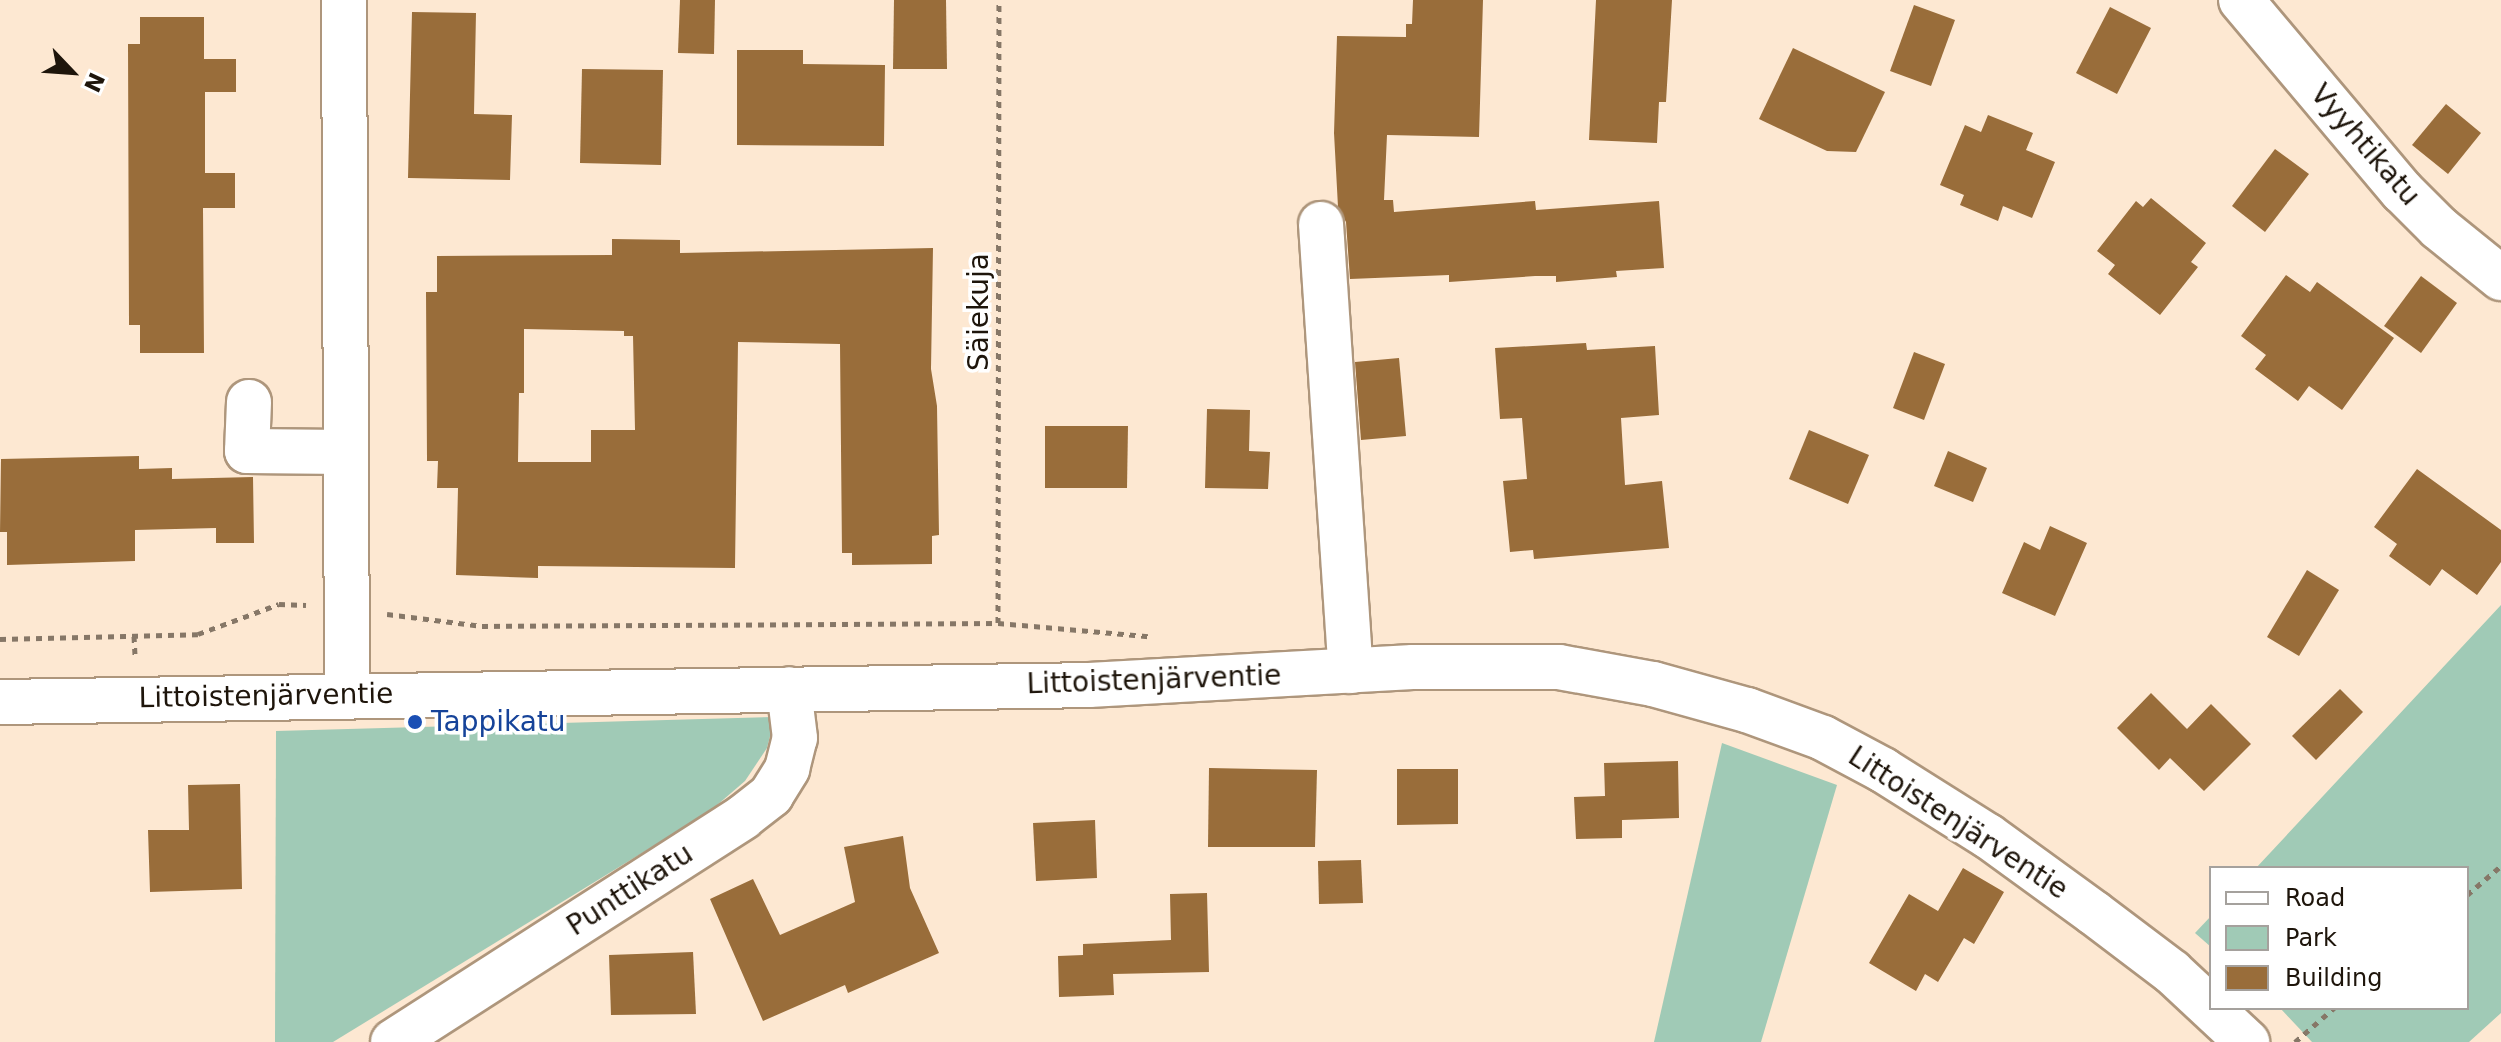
<!DOCTYPE html>
<meta charset="utf-8">
<style>
body{margin:0}
#map{position:relative;width:2501px;height:1042px;overflow:hidden;background:#fde8d2;font-family:"DejaVu Sans",sans-serif}
div>[style]{position:absolute}
.green>*{inset:0;background:#a0cab6}
.building>*{inset:0;background:#996d3a}
.path>*{height:5px;margin-top:-2.5px;transform-origin:0;background:repeating-linear-gradient(90deg,#867767 0 6px,transparent 0 12px)}
.roads{filter:drop-shadow(2px 0 #ae967c) drop-shadow(-2px 0 #ae967c) drop-shadow(0 2px #ae967c) drop-shadow(0 -2px #ae967c)}
.minor>*{height:44px;margin:-22px;padding:0 22px;transform-origin:22px;border-radius:22px;background:#fff}
.dots>*{width:22px;height:22px;translate:-50% -50%;box-sizing:border-box;border:4px solid #fff;border-radius:50%}
span{translate:-50% -50%;white-space:nowrap;text-align:center;line-height:1.15;-webkit-text-stroke:7px #fff;paint-order:stroke}
.street-label{font-size:28px;color:#1e150b}
.transit-label{font-size:28px;color:#164399}
.left{translate:0 -50%;text-align:left}
.legend{position:absolute;left:2209px;top:866px;width:260px;height:144px;box-sizing:border-box;background:#fff;border:2px solid #a5a19d;margin:0;padding:10px 14px;list-style:none;font-size:24px;color:#1e150b}
.legend li{display:flex;align-items:center;gap:16px;height:40px}
.legend b{width:40px;border:2px solid #a5a19d}
.north{position:absolute;left:32px;top:32px;width:80px;height:80px;-webkit-text-stroke:6px #fff;paint-order:stroke;rotate:115deg;font-size:22px;font-weight:700;line-height:32px;text-align:center;color:#1e150b}
.north::after{content:'';display:block;margin:auto;width:28px;height:36px;background:#1e150b;clip-path:polygon(50% 0,100% 100%,50% 72%,0 100%)}
</style>
<div id="map">
<div class="green">
<div style="clip-path:polygon(2501px 605px,2501px 1013px,2469px 1042px,2312px 1042px,2280px 1008px,2467px 1008px,2467px 868px,2256px 868px)"></div>
<div style="clip-path:polygon(775px 717px,767px 748px,745px 781px,709px 812px,333px 1042px,275px 1042px,276px 731px)"></div>
<div style="clip-path:polygon(1722px 743px,1837px 785px,1761px 1042px,1654px 1042px)"></div>
<div style="clip-path:polygon(2211px 916px,2211px 947px,2195px 933px)"></div>
</div>
<div class="building">
<div style="clip-path:polygon(680px 0,715px 0,714px 54px,678px 53px)"></div>
<div style="clip-path:polygon(894px 0,946px 0,947px 69px,893px 69px)"></div>
<div style="clip-path:polygon(1413px 0,1483px 0,1479px 137px,1387px 135px,1384px 200px,1393px 200px,1394px 212px,1535px 201px,1536px 210px,1659px 201px,1664px 268px,1616px 271px,1617px 277px,1556px 282px,1556px 276px,1535px 276px,1449px 282px,1449px 275px,1350px 279px,1346px 222px,1338px 207px,1334px 133px,1337px 36px,1406px 37px,1406px 24px,1412px 24px)"></div>
<div style="clip-path:polygon(1596px 0,1672px 0,1666px 102px,1659px 102px,1657px 143px,1589px 140px)"></div>
<div style="clip-path:polygon(1914px 5px,1955px 20px,1931px 86px,1890px 71px)"></div>
<div style="clip-path:polygon(2110px 7px,2151px 28px,2117px 94px,2076px 73px)"></div>
<div style="clip-path:polygon(412px 12px,476px 13px,474px 114px,512px 115px,510px 180px,408px 178px)"></div>
<div style="clip-path:polygon(140px 17px,204px 17px,204px 59px,236px 59px,236px 92px,205px 92px,205px 173px,235px 173px,235px 208px,203px 208px,204px 353px,140px 353px,140px 325px,129px 325px,128px 44px,140px 44px)"></div>
<div style="clip-path:polygon(1793px 48px,1885px 92px,1856px 152px,1827px 151px,1759px 119px)"></div>
<div style="clip-path:polygon(737px 50px,803px 50px,803px 64px,885px 65px,884px 146px,737px 145px)"></div>
<div style="clip-path:polygon(582px 69px,663px 70px,661px 165px,580px 163px)"></div>
<div style="clip-path:polygon(2446px 104px,2481px 133px,2448px 174px,2412px 145px)"></div>
<div style="clip-path:polygon(1988px 115px,2033px 133px,2026px 150px,2055px 162px,2032px 218px,2003px 206px,1998px 221px,1960px 205px,1964px 195px,1940px 185px,1965px 125px,1981px 132px)"></div>
<div style="clip-path:polygon(2275px 149px,2309px 174px,2265px 232px,2232px 206px)"></div>
<div style="clip-path:polygon(2151px 198px,2206px 243px,2191px 262px,2198px 267px,2160px 315px,2108px 274px,2115px 265px,2097px 251px,2136px 201px,2143px 207px)"></div>
<div style="clip-path:polygon(evenodd,612px 239px,680px 240px,680px 253px,933px 248px,931px 369px,937px 406px,939px 535px,932px 536px,932px 564px,852px 565px,852px 553px,842px 553px,840px 344px,738px 342px,735px 568px,538px 566px,538px 578px,456px 575px,458px 488px,437px 488px,438px 461px,427px 461px,426px 292px,437px 292px,437px 256px,612px 255px,612px 239px,524px 329px,624px 331px,624px 336px,633px 336px,635px 430px,591px 430px,591px 462px,518px 462px,519px 393px,524px 393px,524px 329px)"></div>
<div style="clip-path:polygon(2286px 275px,2310px 292px,2317px 282px,2394px 338px,2342px 410px,2309px 386px,2298px 401px,2255px 369px,2266px 355px,2241px 336px)"></div>
<div style="clip-path:polygon(2421px 276px,2457px 303px,2421px 353px,2384px 326px)"></div>
<div style="clip-path:polygon(1586px 343px,1587px 350px,1655px 346px,1659px 415px,1621px 418px,1625px 485px,1662px 481px,1669px 548px,1534px 559px,1533px 550px,1510px 552px,1503px 481px,1527px 479px,1522px 418px,1500px 419px,1495px 348px)"></div>
<div style="clip-path:polygon(1914px 352px,1945px 364px,1924px 420px,1893px 408px)"></div>
<div style="clip-path:polygon(1399px 358px,1406px 436px,1361px 440px,1355px 362px)"></div>
<div style="clip-path:polygon(1207px 409px,1250px 410px,1249px 451px,1270px 452px,1268px 489px,1205px 488px)"></div>
<div style="clip-path:polygon(1045px 426px,1128px 426px,1127px 488px,1045px 488px)"></div>
<div style="clip-path:polygon(1809px 430px,1869px 455px,1848px 504px,1789px 479px)"></div>
<div style="clip-path:polygon(1948px 451px,1987px 468px,1973px 502px,1934px 486px)"></div>
<div style="clip-path:polygon(139px 456px,139px 469px,172px 468px,172px 479px,253px 477px,254px 543px,216px 543px,216px 528px,135px 530px,135px 561px,7px 565px,7px 532px,0 532px,1px 459px)"></div>
<div style="clip-path:polygon(2417px 469px,2501px 530px,2501px 562px,2477px 595px,2442px 569px,2430px 586px,2389px 556px,2397px 544px,2374px 527px)"></div>
<div style="clip-path:polygon(2050px 526px,2087px 543px,2055px 616px,2002px 593px,2024px 542px,2040px 550px)"></div>
<div style="clip-path:polygon(2307px 570px,2339px 590px,2299px 656px,2267px 637px)"></div>
<div style="clip-path:polygon(2340px 689px,2363px 712px,2316px 760px,2292px 736px)"></div>
<div style="clip-path:polygon(2151px 693px,2187px 729px,2211px 704px,2251px 744px,2204px 791px,2170px 758px,2159px 770px,2117px 728px)"></div>
<div style="clip-path:polygon(1678px 761px,1679px 818px,1622px 820px,1622px 838px,1576px 839px,1574px 797px,1605px 796px,1604px 763px)"></div>
<div style="clip-path:polygon(1209px 768px,1317px 770px,1315px 847px,1208px 847px)"></div>
<div style="clip-path:polygon(1397px 769px,1458px 769px,1458px 824px,1397px 825px)"></div>
<div style="clip-path:polygon(240px 784px,242px 889px,150px 892px,148px 830px,189px 830px,188px 785px)"></div>
<div style="clip-path:polygon(1095px 820px,1097px 878px,1036px 881px,1033px 823px)"></div>
<div style="clip-path:polygon(903px 836px,910px 888px,939px 953px,848px 993px,845px 985px,763px 1021px,710px 899px,753px 879px,780px 935px,855px 902px,844px 847px)"></div>
<div style="clip-path:polygon(1361px 860px,1363px 903px,1319px 904px,1318px 861px)"></div>
<div style="clip-path:polygon(1963px 868px,2004px 892px,1974px 944px,1964px 938px,1938px 982px,1925px 974px,1916px 991px,1869px 963px,1909px 894px,1938px 911px)"></div>
<div style="clip-path:polygon(1207px 893px,1209px 972px,1113px 974px,1114px 995px,1059px 997px,1058px 956px,1083px 955px,1083px 944px,1171px 940px,1170px 894px)"></div>
<div style="clip-path:polygon(693px 952px,696px 1014px,611px 1015px,609px 955px)"></div>
</div>
<div class="path">
<div style="left:387px;top:614px;width:96px;rotate:7.2deg"></div>
<div style="left:482px;top:626px;width:516px;rotate:-0.33deg"></div>
<div style="left:998px;top:623px;width:151px;rotate:5deg"></div>
<div style="left:998px;top:623px;width:623px;rotate:-89.91deg"></div>
<div style="left:134px;top:636px;width:21px;rotate:87deg"></div>
<div style="left:0;top:639px;width:198px;rotate:-1.4deg"></div>
<div style="left:198px;top:634px;width:86px;rotate:-20.3deg"></div>
<div style="left:279px;top:604px;width:27px;rotate:2deg"></div>
<div style="left:2467px;top:895px;width:45px;rotate:-40.5deg"></div>
<div style="left:2295px;top:1042px;width:52px;rotate:-41.1deg"></div>
</div>
<div class="roads">
<div class="minor">
<div style="left:344px;top:0;width:694px;rotate:89.75deg"></div>
<div style="left:2241px;top:0;width:250px;rotate:49.9deg"></div>
<div style="left:2402px;top:191px;width:52px;rotate:45deg"></div>
<div style="left:2439px;top:228px;width:80px;rotate:38.9deg"></div>
<div style="left:1321px;top:224px;width:448px;rotate:86.2deg"></div>
<div style="left:249px;top:402px;width:49px;rotate:92.3deg"></div>
<div style="left:247px;top:451px;width:98px;rotate:0.6deg"></div>
<div style="left:0;top:702px;width:1089px;rotate:-0.89deg"></div>
<div style="left:1089px;top:685px;width:324px;rotate:-3.2deg"></div>
<div style="left:1413px;top:667px;width:146px"></div>
<div style="left:1559px;top:667px;width:96px;rotate:10.3deg"></div>
<div style="left:1653px;top:684px;width:98px;rotate:15.5deg"></div>
<div style="left:1747px;top:710px;width:81px;rotate:20.2deg"></div>
<div style="left:1823px;top:738px;width:68px;rotate:28.1deg"></div>
<div style="left:1883px;top:770px;width:124px;rotate:32.2deg"></div>
<div style="left:1988px;top:836px;width:131px;rotate:36deg"></div>
<div style="left:2094px;top:913px;width:98px;rotate:37.1deg"></div>
<div style="left:2172px;top:972px;width:103px;rotate:43deg"></div>
<div style="left:393px;top:1042px;width:416px;rotate:-32.7deg"></div>
<div style="left:743px;top:817px;width:36px;rotate:-38deg"></div>
<div style="left:771px;top:795px;width:31px;rotate:-58deg"></div>
<div style="left:787px;top:769px;width:32px;rotate:-76deg"></div>
<div style="left:795px;top:738px;width:49px;rotate:-97deg"></div>
</div>
</div>
<div class="dots">
<div style="left:415px;top:722px;background:#1a4fb4"></div>
</div>
<div class="street-label">
<span style="left:2365px;top:145px;rotate:49deg">Vyyhtikatu</span>
<span style="left:979px;top:312px;rotate:-90deg">Säiekuja</span>
<span style="left:1154px;top:680px;rotate:-2deg">Littoistenjärventie</span>
<span style="left:266px;top:696px;rotate:-1deg">Littoistenjärventie</span>
<span style="left:1958px;top:823px;rotate:33deg">Littoistenjärventie</span>
<span style="left:630px;top:890px;rotate:-33deg">Punttikatu</span>
</div>
<div class="transit-label">
<span class="left" style="left:431px;top:722px">Tappikatu</span>
</div>
<ul class="legend">
<li><b style="height:10px;background:#fff"></b>Road</li>
<li><b style="height:22px;background:#a0cab6"></b>Park</li>
<li><b style="height:22px;background:#996d3a"></b>Building</li>
</ul>
<div class="north">N</div>
</div>
